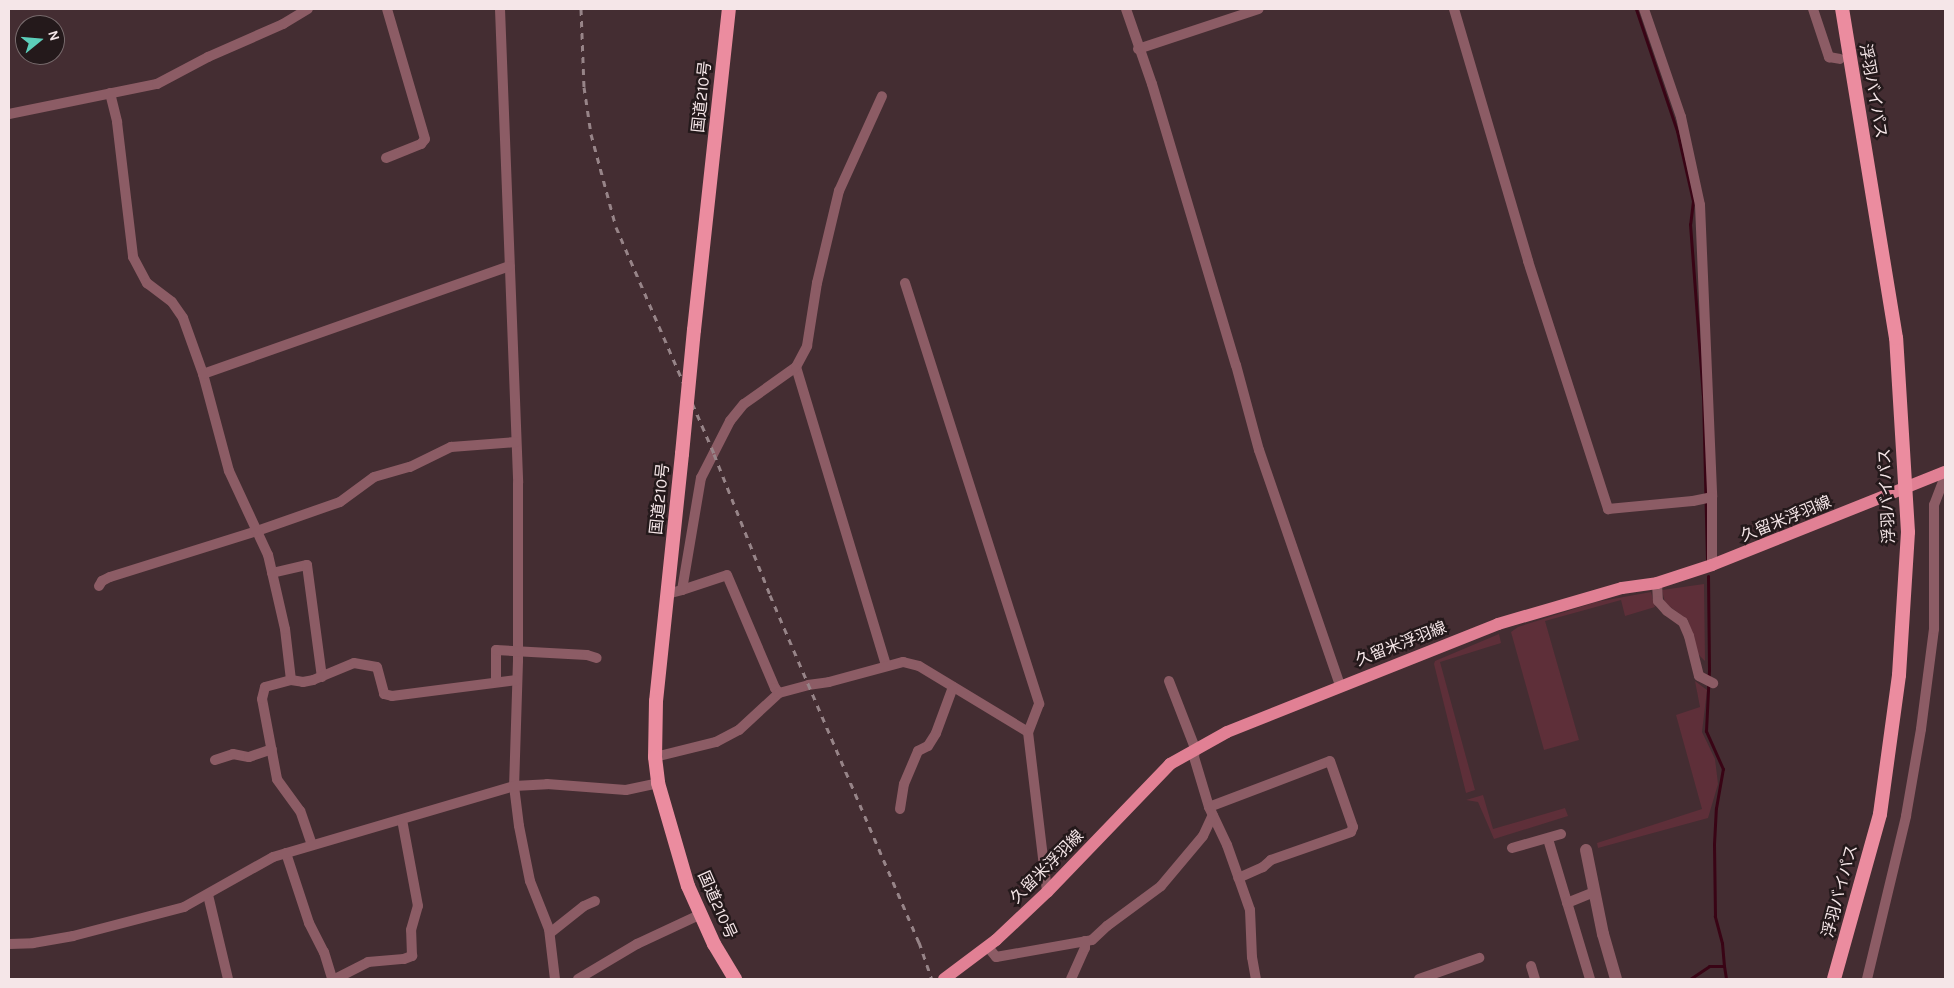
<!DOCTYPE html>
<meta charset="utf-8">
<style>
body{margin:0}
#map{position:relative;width:1954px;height:988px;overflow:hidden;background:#442d32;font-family:Karla,"Noto Sans JP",sans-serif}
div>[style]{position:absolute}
.green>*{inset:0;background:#5e2f39}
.stream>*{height:3px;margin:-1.5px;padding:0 1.5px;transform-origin:1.5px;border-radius:1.5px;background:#390415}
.minor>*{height:10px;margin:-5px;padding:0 5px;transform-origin:5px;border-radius:5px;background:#8c5c65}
.tertiary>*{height:12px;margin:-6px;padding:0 6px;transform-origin:6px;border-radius:6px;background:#8c5c65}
.primary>*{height:12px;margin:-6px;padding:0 6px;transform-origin:6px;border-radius:6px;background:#e18094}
.trunk>*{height:14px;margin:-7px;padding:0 7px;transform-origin:7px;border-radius:7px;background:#eb8c9f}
.rail>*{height:3px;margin-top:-1.5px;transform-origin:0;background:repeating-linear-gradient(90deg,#978488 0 6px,transparent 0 12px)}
.trunk-bridge>*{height:14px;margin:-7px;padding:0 7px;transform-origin:7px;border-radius:7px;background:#eb8c9f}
span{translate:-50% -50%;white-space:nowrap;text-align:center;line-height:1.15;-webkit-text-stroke:5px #24191b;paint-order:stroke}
.street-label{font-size:16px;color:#f5e6e8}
.frame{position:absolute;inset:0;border:10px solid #f5e6e8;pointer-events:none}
.north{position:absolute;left:15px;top:15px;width:50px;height:50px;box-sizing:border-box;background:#24191b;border:1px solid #786b6d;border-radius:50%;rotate:73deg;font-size:14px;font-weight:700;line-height:20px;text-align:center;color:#f5e6e8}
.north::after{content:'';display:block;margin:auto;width:18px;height:22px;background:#5cceba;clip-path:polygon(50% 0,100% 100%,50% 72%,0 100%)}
</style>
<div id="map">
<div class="green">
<div style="clip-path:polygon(1704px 584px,1705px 661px,1698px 654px,1688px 620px,1665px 603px,1662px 590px)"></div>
<div style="clip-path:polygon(1651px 592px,1655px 607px,1625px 616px,1621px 600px,1545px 621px,1579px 740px,1544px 750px,1511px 632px,1518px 627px,1596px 602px)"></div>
<div style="clip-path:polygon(1499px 634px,1501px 643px,1440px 662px,1475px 790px,1466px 793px,1434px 664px,1435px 661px)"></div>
<div style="clip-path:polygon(1695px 681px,1707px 690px,1702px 732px,1715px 759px,1718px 784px,1708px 818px,1598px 848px,1597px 843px,1702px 809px,1676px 715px,1700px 707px)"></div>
<div style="clip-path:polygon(1483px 795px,1493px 829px,1565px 808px,1568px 816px,1494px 839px,1478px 802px,1466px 800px)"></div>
</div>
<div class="stream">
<div style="left:1636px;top:9px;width:129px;rotate:71.4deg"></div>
<div style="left:1677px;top:131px;width:72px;rotate:77.1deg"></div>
<div style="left:1693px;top:201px;width:23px;rotate:97deg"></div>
<div style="left:1690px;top:224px;width:171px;rotate:85.7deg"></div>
<div style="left:1703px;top:395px;width:168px;rotate:88.6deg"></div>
<div style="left:1724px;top:966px;width:13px;rotate:81deg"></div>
<div style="left:1690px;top:979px;width:23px;rotate:-34deg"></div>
<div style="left:1709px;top:966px;width:15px"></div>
<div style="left:1724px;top:966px;width:23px;rotate:-95deg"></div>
<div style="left:1722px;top:943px;width:28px;rotate:-105deg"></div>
<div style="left:1715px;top:916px;width:72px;rotate:-90.8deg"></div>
<div style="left:1714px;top:844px;width:36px;rotate:-87deg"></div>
<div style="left:1716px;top:808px;width:40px;rotate:-80deg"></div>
<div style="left:1723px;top:769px;width:42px;rotate:-114.1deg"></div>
<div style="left:1706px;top:731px;width:61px;rotate:-87.2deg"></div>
<div style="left:1709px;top:670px;width:94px;rotate:-90.6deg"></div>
</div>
<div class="minor">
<div style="left:500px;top:9px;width:474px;rotate:87.8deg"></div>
<div style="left:518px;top:483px;width:178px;rotate:90deg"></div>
<div style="left:518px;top:661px;width:125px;rotate:91.8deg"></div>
<div style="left:514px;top:786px;width:40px;rotate:82.9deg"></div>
<div style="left:519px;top:826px;width:56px;rotate:78.7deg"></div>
<div style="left:530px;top:881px;width:52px;rotate:68.4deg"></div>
<div style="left:549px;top:929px;width:50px;rotate:83.2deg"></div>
<div style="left:1126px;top:9px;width:79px;rotate:70.9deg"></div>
<div style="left:1152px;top:84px;width:293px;rotate:73.4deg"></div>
<div style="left:1236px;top:365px;width:88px;rotate:74.9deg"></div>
<div style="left:1259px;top:450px;width:249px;rotate:71deg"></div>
<div style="left:1454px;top:9px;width:263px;rotate:73.6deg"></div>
<div style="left:1528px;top:261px;width:261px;rotate:72.1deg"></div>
<div style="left:1608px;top:509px;width:85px;rotate:-5.4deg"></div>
<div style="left:1693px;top:501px;width:19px;rotate:-12deg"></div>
<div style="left:1644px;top:9px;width:114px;rotate:71.1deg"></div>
<div style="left:1681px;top:117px;width:90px;rotate:77.8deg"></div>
<div style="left:1700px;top:205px;width:292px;rotate:87.6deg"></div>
<div style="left:1712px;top:497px;width:68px;rotate:90deg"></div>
<div style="left:1813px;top:9px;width:51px;rotate:71.6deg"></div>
<div style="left:1829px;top:57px;width:11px;rotate:10deg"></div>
<div style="left:1138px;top:49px;width:127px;rotate:-18.3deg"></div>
<div style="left:110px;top:93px;width:30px;rotate:76deg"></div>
<div style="left:117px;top:122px;width:136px;rotate:83.2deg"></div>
<div style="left:133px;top:257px;width:30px;rotate:62deg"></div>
<div style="left:147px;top:283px;width:31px;rotate:37deg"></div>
<div style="left:172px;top:302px;width:19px;rotate:55deg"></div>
<div style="left:183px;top:318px;width:59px;rotate:70.3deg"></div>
<div style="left:9px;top:114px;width:151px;rotate:-11.5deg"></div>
<div style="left:157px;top:84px;width:58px;rotate:-27.9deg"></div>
<div style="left:208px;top:57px;width:82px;rotate:-23.7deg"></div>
<div style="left:283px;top:24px;width:29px;rotate:-31deg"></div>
<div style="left:386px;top:158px;width:38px;rotate:-22deg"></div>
<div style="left:421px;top:144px;width:6px;rotate:-51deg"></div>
<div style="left:425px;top:139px;width:135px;rotate:-106.3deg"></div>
<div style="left:905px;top:283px;width:442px;rotate:72.3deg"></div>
<div style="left:1039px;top:704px;width:30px;rotate:111deg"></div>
<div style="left:796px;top:367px;width:312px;rotate:73.2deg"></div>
<div style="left:272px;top:573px;width:36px;rotate:-13deg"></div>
<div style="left:307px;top:565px;width:113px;rotate:82.4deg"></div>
<div style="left:1657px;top:583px;width:18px;rotate:87deg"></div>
<div style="left:1658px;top:601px;width:13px;rotate:48deg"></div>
<div style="left:1667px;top:611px;width:19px;rotate:35deg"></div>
<div style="left:1683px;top:622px;width:15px;rotate:67deg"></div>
<div style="left:1689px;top:636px;width:41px;rotate:76deg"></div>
<div style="left:1699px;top:676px;width:16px;rotate:27deg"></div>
<div style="left:99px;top:586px;width:6px;rotate:-59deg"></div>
<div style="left:102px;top:581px;width:9px;rotate:-27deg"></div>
<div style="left:110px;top:577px;width:154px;rotate:-17.4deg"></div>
<div style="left:257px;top:531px;width:88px;rotate:-19.3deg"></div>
<div style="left:340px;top:502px;width:42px;rotate:-36.3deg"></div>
<div style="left:374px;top:477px;width:37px;rotate:-16deg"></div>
<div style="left:410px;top:467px;width:46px;rotate:-26deg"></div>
<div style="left:451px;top:447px;width:65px;rotate:-4.4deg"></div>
<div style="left:682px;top:590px;width:47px;rotate:-18.4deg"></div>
<div style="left:727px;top:575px;width:123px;rotate:67deg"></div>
<div style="left:775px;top:688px;width:6px;rotate:51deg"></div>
<div style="left:667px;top:594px;width:16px;rotate:-15deg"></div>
<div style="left:682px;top:590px;width:114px;rotate:-80.4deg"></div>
<div style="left:701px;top:478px;width:64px;rotate:-63deg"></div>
<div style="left:730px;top:421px;width:22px;rotate:-51deg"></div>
<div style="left:744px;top:404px;width:64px;rotate:-35.4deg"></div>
<div style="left:796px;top:367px;width:24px;rotate:-62deg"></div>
<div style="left:807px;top:346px;width:64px;rotate:-81deg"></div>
<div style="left:817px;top:283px;width:95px;rotate:-76.6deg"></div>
<div style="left:839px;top:191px;width:104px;rotate:-65.6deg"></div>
<div style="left:291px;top:680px;width:12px;rotate:9deg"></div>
<div style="left:303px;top:682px;width:10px;rotate:-11deg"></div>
<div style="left:313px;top:680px;width:44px;rotate:-22.5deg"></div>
<div style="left:354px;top:663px;width:23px;rotate:10deg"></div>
<div style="left:377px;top:667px;width:28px;rotate:75deg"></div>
<div style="left:384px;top:694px;width:8px;rotate:14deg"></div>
<div style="left:392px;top:696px;width:126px;rotate:-7.3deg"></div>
<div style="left:1169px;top:681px;width:72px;rotate:68.8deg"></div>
<div style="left:1195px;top:748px;width:9px;rotate:96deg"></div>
<div style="left:1194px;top:757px;width:52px;rotate:73.3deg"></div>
<div style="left:1209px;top:807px;width:42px;rotate:64.7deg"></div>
<div style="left:1227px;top:845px;width:69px;rotate:70.5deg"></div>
<div style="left:1250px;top:910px;width:47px;rotate:87.6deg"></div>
<div style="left:1252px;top:957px;width:22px;rotate:80deg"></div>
<div style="left:496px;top:682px;width:32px;rotate:-90deg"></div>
<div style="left:496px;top:650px;width:91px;rotate:3.1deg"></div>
<div style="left:587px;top:655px;width:10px;rotate:17deg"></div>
<div style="left:655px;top:757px;width:63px;rotate:-13.8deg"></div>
<div style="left:716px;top:742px;width:26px;rotate:-28deg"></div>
<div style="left:739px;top:730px;width:54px;rotate:-42.8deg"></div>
<div style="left:779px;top:693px;width:30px;rotate:-15deg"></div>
<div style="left:808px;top:685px;width:21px;rotate:-8deg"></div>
<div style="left:829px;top:682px;width:77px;rotate:-15.1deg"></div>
<div style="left:903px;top:662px;width:16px;rotate:14deg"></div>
<div style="left:919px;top:666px;width:127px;rotate:31.2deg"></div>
<div style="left:1028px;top:732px;width:161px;rotate:83.2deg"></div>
<div style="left:215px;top:760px;width:19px;rotate:-18deg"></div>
<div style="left:233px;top:754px;width:16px;rotate:11deg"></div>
<div style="left:249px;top:757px;width:24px;rotate:-19deg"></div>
<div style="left:1209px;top:807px;width:129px;rotate:-20.8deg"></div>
<div style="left:1330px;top:761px;width:70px;rotate:70.8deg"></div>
<div style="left:1353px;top:827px;width:5px;rotate:112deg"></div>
<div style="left:1351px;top:832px;width:85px;rotate:160.7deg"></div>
<div style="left:1271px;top:860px;width:11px;rotate:139deg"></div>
<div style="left:1263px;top:867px;width:27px;rotate:156deg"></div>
<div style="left:900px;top:809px;width:25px;rotate:-81deg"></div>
<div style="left:904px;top:784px;width:36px;rotate:-67deg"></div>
<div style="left:918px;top:751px;width:11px;rotate:-27deg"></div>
<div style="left:928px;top:746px;width:15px;rotate:-58deg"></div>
<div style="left:936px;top:733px;width:49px;rotate:-69.7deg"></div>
<div style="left:1548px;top:839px;width:146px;rotate:73.3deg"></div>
<div style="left:312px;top:845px;width:36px;rotate:-109deg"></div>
<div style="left:300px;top:811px;width:39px;rotate:-126deg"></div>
<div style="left:277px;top:779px;width:81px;rotate:-100.6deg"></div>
<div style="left:262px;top:699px;width:12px;rotate:-76deg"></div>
<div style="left:265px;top:687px;width:27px;rotate:-15deg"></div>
<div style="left:291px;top:680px;width:51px;rotate:-96.7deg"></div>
<div style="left:285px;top:629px;width:76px;rotate:-102.9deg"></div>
<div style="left:268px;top:555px;width:93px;rotate:-114.9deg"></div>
<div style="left:229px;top:471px;width:100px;rotate:-105deg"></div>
<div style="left:203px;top:374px;width:325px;rotate:-19.4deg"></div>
<div style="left:1512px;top:848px;width:51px;rotate:-15.9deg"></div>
<div style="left:286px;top:853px;width:74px;rotate:71.8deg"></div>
<div style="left:309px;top:923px;width:33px;rotate:63deg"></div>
<div style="left:324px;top:952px;width:28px;rotate:73deg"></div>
<div style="left:208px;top:895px;width:86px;rotate:76.6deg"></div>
<div style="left:1567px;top:903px;width:29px;rotate:-22deg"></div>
<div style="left:550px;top:933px;width:43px;rotate:-38.5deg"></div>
<div style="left:584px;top:906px;width:12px;rotate:-24deg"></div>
<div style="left:9px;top:944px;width:24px;rotate:-2deg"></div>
<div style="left:33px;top:943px;width:41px;rotate:-9.9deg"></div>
<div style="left:73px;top:936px;width:115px;rotate:-14.6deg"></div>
<div style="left:184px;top:907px;width:102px;rotate:-29.3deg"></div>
<div style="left:273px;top:857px;width:251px;rotate:-16.4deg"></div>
<div style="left:514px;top:786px;width:33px;rotate:-3deg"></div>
<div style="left:547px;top:784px;width:79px;rotate:4.3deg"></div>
<div style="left:626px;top:790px;width:33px;rotate:-12deg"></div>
<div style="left:988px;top:947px;width:13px;rotate:51deg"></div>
<div style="left:996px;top:957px;width:97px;rotate:-10deg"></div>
<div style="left:1092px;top:940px;width:21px;rotate:-43deg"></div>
<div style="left:1107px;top:926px;width:67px;rotate:-36.5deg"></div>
<div style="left:1161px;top:886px;width:65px;rotate:-50deg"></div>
<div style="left:1203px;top:836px;width:23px;rotate:-65deg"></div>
<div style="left:1531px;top:966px;width:14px;rotate:73deg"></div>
<div style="left:335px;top:979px;width:37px;rotate:-27deg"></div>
<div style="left:368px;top:962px;width:36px;rotate:-5deg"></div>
<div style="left:404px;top:959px;width:9px;rotate:-21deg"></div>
<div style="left:412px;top:956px;width:26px;rotate:-92deg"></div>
<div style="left:411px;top:930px;width:25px;rotate:-74deg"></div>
<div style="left:418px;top:906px;width:87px;rotate:-100.5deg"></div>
<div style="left:578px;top:979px;width:69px;rotate:-30.7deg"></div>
<div style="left:637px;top:944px;width:68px;rotate:-25.1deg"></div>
<div style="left:1071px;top:979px;width:34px;rotate:-66deg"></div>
<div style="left:1085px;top:948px;width:7px;rotate:-90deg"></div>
<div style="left:1419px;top:979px;width:64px;rotate:-19.3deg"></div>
<div style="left:1867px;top:979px;width:168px;rotate:-76.5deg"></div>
<div style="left:1906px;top:816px;width:88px;rotate:-80.2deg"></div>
<div style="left:1921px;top:729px;width:101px;rotate:-82.6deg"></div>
<div style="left:1934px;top:629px;width:124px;rotate:-90deg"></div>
<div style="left:1934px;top:505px;width:30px;rotate:-69deg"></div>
</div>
<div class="tertiary">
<div style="left:1586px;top:850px;width:86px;rotate:78.6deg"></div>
<div style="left:1603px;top:934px;width:47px;rotate:73.9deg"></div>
</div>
<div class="primary">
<div style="left:944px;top:979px;width:65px;rotate:-36.9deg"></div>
<div style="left:996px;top:940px;width:70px;rotate:-43.3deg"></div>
<div style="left:1047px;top:892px;width:178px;rotate:-46.1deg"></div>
<div style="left:1170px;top:764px;width:65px;rotate:-29.3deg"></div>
<div style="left:1227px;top:732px;width:292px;rotate:-21.7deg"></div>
<div style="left:1498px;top:624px;width:129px;rotate:-16.2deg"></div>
<div style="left:1622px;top:588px;width:35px;rotate:-8deg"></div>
<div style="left:1657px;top:583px;width:58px;rotate:-18.1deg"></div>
<div style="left:1712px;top:565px;width:251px;rotate:-21.8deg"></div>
</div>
<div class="trunk">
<div style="left:694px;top:330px;width:323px;rotate:-83.8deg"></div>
<div style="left:682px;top:454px;width:248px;rotate:96deg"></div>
<div style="left:656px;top:701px;width:56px;rotate:91deg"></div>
<div style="left:655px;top:757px;width:26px;rotate:83deg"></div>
<div style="left:658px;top:783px;width:107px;rotate:73.8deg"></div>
<div style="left:688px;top:886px;width:64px;rotate:65.9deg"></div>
<div style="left:714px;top:944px;width:41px;rotate:59deg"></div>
<div style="left:1834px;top:979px;width:171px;rotate:-74.4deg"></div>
<div style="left:1880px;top:814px;width:140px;rotate:-82.2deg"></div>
<div style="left:1899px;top:675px;width:143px;rotate:-86.4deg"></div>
<div style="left:1908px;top:532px;width:194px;rotate:-93.5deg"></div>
<div style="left:1896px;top:338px;width:333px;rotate:-99.3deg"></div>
</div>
<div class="rail">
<div style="left:581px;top:9px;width:78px;rotate:87.8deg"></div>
<div style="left:584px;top:87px;width:48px;rotate:81.5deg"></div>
<div style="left:591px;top:134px;width:96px;rotate:75deg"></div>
<div style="left:616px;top:227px;width:247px;rotate:66.6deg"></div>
<div style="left:714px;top:454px;width:152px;rotate:68.3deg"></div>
<div style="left:770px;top:595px;width:378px;rotate:66.8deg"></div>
<div style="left:919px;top:942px;width:39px;rotate:71deg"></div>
</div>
<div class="trunk-bridge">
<div style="left:682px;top:454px;width:125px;rotate:-84.5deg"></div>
</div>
<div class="street-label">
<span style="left:1873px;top:91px;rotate:80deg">浮羽バイパス</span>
<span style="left:702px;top:97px;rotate:-84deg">国道210号</span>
<span style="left:1887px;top:496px;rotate:-93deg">浮羽バイパス</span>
<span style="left:660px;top:499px;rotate:-84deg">国道210号</span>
<span style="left:1786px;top:519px;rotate:-22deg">久留米浮羽線</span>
<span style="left:1401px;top:644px;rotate:-21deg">久留米浮羽線</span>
<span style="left:1047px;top:867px;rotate:-45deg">久留米浮羽線</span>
<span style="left:1840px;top:891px;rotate:-75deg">浮羽バイパス</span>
<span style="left:717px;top:905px;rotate:66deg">国道210号</span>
</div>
<div class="frame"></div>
<div class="north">N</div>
</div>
